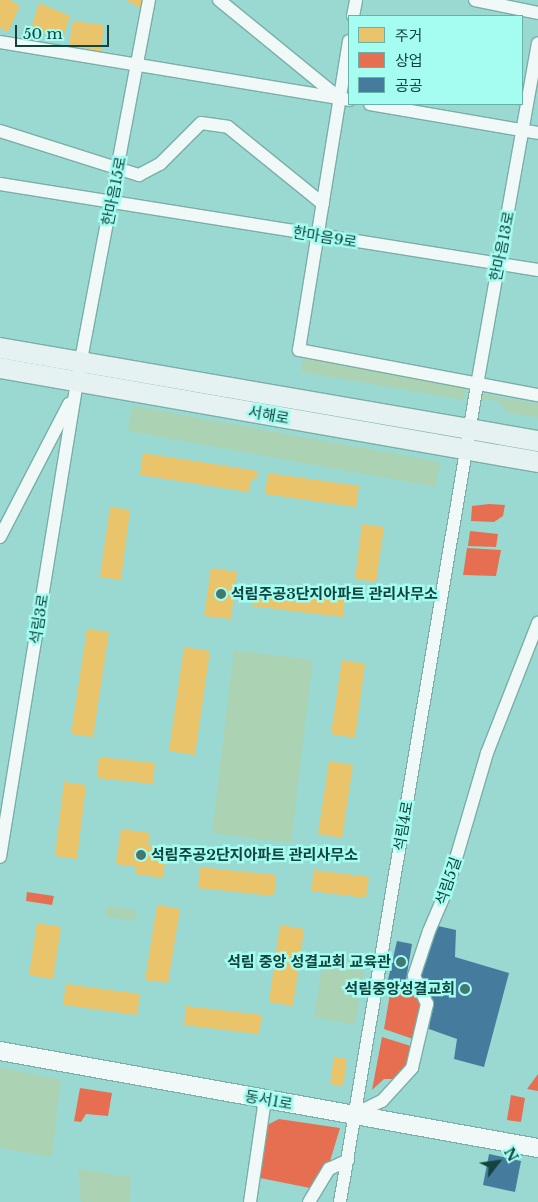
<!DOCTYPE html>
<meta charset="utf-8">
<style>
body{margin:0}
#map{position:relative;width:538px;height:1202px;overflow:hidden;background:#9ad9d1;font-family:"Libre Baskerville","Noto Sans KR",serif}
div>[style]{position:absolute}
.green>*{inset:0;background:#acd2b4}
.homes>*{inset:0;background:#e9c46a}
.shops>*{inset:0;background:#e76f51}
.public>*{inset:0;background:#457b9d}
.roads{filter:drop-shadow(1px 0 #7aaea7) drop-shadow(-1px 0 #7aaea7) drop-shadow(0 1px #7aaea7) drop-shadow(0 -1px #7aaea7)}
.street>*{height:12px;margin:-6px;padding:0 6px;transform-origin:6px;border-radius:6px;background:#f0f9f8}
.secondary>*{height:18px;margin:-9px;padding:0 9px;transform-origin:9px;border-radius:9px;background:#f0f9f8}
.primary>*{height:20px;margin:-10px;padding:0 10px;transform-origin:10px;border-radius:10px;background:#e6f2f2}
.dots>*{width:14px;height:14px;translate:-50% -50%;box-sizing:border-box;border:2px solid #a5fcf0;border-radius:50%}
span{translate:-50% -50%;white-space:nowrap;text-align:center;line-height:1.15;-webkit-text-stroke:5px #a5fcf0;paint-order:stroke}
.street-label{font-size:15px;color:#11443e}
.poi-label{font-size:15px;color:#11443e;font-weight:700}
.left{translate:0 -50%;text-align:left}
.right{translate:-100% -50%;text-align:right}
.legend{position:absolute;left:348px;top:15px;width:175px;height:90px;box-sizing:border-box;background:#a5fcf0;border:1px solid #6ab2a9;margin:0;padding:6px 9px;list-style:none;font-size:15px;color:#11443e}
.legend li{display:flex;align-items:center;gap:10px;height:25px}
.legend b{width:25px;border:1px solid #6ab2a9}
.north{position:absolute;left:473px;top:1137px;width:50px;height:50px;-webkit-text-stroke:4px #a5fcf0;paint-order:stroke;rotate:60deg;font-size:14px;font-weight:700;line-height:20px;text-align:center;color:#11443e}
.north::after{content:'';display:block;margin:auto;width:18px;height:22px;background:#11443e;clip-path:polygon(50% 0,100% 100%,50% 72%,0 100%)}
.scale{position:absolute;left:15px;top:25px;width:94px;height:22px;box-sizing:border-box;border:2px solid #11443e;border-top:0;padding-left:6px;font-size:15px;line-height:18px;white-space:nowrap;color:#11443e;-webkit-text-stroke:4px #a5fcf0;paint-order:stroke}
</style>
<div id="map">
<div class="green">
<div style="clip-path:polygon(303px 358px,466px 385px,464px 400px,301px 372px)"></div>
<div style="clip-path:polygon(483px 394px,538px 404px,538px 418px,507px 412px,498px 401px,481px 399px)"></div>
<div style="clip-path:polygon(132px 406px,440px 462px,436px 487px,128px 431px)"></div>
<div style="clip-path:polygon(234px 650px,313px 660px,291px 843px,212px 833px)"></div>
<div style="clip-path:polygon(107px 906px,136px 910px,135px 921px,105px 917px)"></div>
<div style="clip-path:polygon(324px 954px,366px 961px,355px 1025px,314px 1017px)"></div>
<div style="clip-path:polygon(0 1067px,61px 1080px,52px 1157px,0 1148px)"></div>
<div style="clip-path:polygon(78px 1169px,131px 1177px,130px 1202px,81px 1202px)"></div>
</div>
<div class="homes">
<div style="clip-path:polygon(0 0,10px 0,20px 6px,8px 32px,0 28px)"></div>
<div style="clip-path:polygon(126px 0,154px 0,153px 15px)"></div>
<div style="clip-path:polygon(39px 3px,70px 16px,63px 38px,31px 29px)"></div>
<div style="clip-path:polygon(73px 21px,104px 25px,101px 52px,69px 44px)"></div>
<div style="clip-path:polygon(143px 453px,257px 471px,257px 477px,251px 480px,249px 492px,140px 475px)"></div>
<div style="clip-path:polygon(268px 473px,359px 486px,356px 507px,265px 494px)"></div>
<div style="clip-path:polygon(110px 507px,130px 510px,121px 580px,100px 577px)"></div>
<div style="clip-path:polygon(362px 524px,384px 527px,376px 582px,355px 579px)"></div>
<div style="clip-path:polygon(211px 568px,237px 572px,231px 619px,204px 616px)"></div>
<div style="clip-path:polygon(255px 587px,345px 598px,343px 617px,252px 606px)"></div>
<div style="clip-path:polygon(87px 629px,109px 632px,93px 737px,71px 734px)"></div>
<div style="clip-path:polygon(184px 647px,210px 651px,195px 755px,169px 751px)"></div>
<div style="clip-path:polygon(342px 660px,365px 664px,355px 738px,331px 734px)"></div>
<div style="clip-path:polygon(99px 757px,155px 763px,153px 784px,97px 778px)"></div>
<div style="clip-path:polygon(329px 761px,353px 765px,342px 838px,318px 834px)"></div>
<div style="clip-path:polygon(64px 782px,86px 785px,77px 859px,55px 856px)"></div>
<div style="clip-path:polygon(121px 829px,150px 833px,148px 845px,167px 847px,163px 878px,135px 874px,137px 867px,116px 864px)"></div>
<div style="clip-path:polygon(200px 867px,276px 875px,274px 896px,198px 888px)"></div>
<div style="clip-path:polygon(314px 870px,369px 877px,366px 898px,311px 891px)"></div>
<div style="clip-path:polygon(157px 905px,180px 909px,168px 983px,145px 980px)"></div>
<div style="clip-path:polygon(37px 923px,61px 927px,53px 979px,29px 975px)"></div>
<div style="clip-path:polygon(280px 925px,304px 929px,293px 1006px,269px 1002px)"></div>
<div style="clip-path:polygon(66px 984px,140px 994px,137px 1015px,63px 1005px)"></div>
<div style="clip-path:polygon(186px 1006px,262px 1015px,259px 1034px,184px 1025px)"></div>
<div style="clip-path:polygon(334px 1057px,347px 1059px,343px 1086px,330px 1084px)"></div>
</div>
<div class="shops">
<div style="clip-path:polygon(489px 504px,505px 505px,503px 516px,494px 522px,471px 521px,472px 506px)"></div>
<div style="clip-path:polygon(470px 531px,498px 534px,496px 547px,468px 546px)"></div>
<div style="clip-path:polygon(467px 548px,501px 550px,496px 576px,463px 575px)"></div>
<div style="clip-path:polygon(27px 892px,54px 896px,52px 905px,26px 901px)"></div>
<div style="clip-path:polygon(391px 988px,415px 991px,422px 1006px,416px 1040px,384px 1029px)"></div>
<div style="clip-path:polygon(382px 1037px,414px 1047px,409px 1067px,398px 1079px,384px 1079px,372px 1090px)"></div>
<div style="clip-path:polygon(538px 1074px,538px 1091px,527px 1089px)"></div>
<div style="clip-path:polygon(80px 1088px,112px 1093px,108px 1116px,86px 1114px,81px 1122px,74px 1121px)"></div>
<div style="clip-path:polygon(511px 1095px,525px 1098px,521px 1122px,507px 1120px)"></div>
<div style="clip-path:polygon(279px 1119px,340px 1128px,330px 1161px,310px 1188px,260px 1178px,261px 1128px)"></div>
</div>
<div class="public">
<div style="clip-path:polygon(438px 926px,456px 930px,455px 957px,509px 973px,484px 1067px,454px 1059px,457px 1039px,429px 1029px,432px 1002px,419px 977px)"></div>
<div style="clip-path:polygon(397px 941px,412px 944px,405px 986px,388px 980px)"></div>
<div style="clip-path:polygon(489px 1154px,521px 1161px,515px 1192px,483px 1185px)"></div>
</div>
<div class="roads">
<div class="street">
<div style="left:219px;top:0;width:155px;rotate:39.2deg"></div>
<div style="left:475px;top:0;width:64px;rotate:11.7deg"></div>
<div style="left:353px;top:16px;width:16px;rotate:-79deg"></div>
<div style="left:349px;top:41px;width:313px;rotate:99.2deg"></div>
<div style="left:299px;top:350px;width:243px;rotate:10.7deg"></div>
<div style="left:0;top:42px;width:354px;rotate:9.4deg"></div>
<div style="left:370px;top:104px;width:170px;rotate:9.8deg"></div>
<div style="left:0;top:131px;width:146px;rotate:17.6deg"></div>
<div style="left:139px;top:175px;width:24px;rotate:-28deg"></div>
<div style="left:160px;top:164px;width:58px;rotate:-45deg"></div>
<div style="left:201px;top:123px;width:27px;rotate:8deg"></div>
<div style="left:228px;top:127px;width:122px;rotate:39deg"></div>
<div style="left:0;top:184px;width:545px;rotate:9.08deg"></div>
<div style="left:0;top:537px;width:150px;rotate:-62.6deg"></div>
<div style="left:0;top:857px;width:482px;rotate:-80.8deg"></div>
<div style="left:77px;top:381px;width:388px;rotate:-79.3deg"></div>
<div style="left:353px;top:1115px;width:32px;rotate:-26deg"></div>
<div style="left:382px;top:1101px;width:45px;rotate:-47.7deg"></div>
<div style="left:412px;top:1068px;width:66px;rotate:-76.8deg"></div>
<div style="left:427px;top:1004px;width:31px;rotate:-115deg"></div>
<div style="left:414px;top:976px;width:47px;rotate:-71.6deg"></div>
<div style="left:429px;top:931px;width:46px;rotate:-66.8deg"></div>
<div style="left:447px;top:889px;width:142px;rotate:-73.6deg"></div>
<div style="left:487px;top:753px;width:140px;rotate:-68.6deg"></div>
<div style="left:250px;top:1202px;width:104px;rotate:-81.7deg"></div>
<div style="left:309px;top:1202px;width:39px;rotate:-59deg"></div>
<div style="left:329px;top:1169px;width:21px;rotate:-25deg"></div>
<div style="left:340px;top:1202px;width:828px;rotate:-80.48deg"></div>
<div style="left:477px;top:385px;width:347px;rotate:-79.9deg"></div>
</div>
<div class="secondary">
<div style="left:0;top:1051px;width:547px;rotate:10.22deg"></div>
</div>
<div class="primary">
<div style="left:0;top:348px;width:546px;rotate:9.81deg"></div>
<div style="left:0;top:368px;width:546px;rotate:9.91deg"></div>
</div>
</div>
<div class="dots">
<div style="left:221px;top:594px;background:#417871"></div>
<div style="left:141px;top:855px;background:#417871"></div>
<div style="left:401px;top:962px;background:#417871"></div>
<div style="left:465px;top:989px;background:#417871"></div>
</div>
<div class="street-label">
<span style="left:114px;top:191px;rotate:-79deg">한마음15로</span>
<span style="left:325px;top:237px;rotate:9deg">한마음9로</span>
<span style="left:502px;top:246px;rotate:-79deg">한마음13로</span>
<span style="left:269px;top:415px;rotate:10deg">서해로</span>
<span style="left:39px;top:619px;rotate:-81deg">석림3로</span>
<span style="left:403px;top:826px;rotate:-80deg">석림4로</span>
<span style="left:448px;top:881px;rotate:-71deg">석림5길</span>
<span style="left:269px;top:1100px;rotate:10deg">동서1로</span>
</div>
<div class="poi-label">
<span class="left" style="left:231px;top:594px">석림주공3단지아파트 관리사무소</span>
<span class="left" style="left:151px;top:855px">석림주공2단지아파트 관리사무소</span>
<span class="right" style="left:391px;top:962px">석림 중앙 성결교회 교육관</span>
<span class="right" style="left:455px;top:989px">석림중앙성결교회</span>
</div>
<ul class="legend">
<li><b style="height:14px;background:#e9c46a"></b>주거</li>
<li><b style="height:14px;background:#e76f51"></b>상업</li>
<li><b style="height:14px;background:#457b9d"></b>공공</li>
</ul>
<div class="north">N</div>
<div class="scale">50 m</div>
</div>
